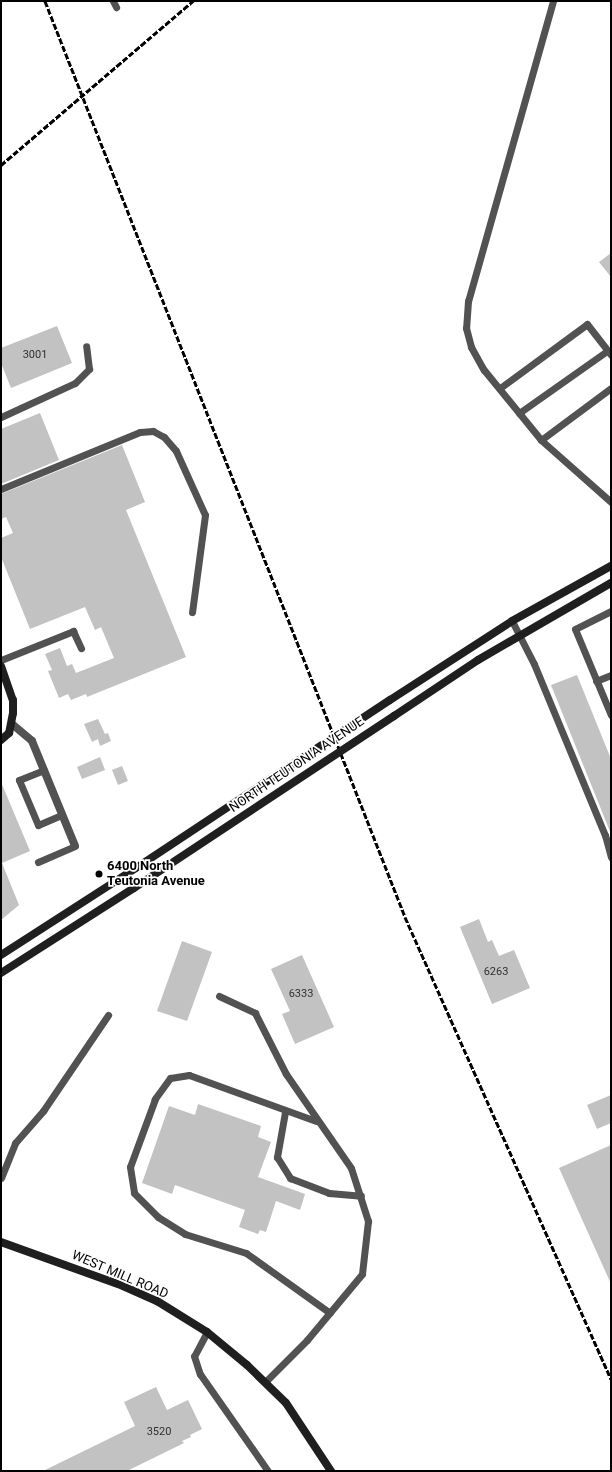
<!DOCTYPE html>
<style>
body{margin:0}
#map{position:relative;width:612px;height:1472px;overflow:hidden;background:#fff;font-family:Roboto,sans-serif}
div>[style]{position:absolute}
.building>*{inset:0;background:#c2c2c2}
.lane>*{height:7px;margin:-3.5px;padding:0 3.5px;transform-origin:3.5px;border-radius:3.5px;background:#525252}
.street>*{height:8px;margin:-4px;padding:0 4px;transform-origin:4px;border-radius:4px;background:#525252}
.secondary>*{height:8px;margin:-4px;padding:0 4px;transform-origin:4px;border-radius:4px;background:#1f1f1f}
.rail>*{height:3px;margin-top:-1.5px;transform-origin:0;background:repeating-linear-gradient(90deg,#000 0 6px,transparent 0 8px)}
.secondary-bridge>*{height:8px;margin:-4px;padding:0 4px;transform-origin:4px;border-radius:4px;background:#1f1f1f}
.dots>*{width:11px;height:11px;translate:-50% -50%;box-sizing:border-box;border:2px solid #fff;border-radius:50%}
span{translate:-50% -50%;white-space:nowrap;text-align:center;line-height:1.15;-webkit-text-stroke:3.5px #fff;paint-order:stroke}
.number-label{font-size:11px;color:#303030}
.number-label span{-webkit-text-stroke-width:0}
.street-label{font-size:13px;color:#000}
.poi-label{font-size:13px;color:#000;font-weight:700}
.left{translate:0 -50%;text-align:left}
.frame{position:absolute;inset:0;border:2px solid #000;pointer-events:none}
</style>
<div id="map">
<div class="building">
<div style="clip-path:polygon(611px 253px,611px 277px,599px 262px)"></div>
<div style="clip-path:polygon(57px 326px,72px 363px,11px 388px,1px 363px,1px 348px)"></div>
<div style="clip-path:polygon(40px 413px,59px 460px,1px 484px,1px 429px)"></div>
<div style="clip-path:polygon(122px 445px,145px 502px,126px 510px,186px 657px,87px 697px,86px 694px,71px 700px,68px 694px,59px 698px,48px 671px,52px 670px,45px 654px,60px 648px,67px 666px,72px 664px,76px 673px,114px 658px,101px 627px,95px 630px,85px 607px,30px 629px,1px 557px,1px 538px,13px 533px,6px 517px,1px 519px,1px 494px)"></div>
<div style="clip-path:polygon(577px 675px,611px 759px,611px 834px,551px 685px)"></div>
<div style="clip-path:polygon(98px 719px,105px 734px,108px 733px,111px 741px,100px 746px,98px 739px,92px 742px,84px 724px)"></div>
<div style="clip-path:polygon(100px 757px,105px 770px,82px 779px,77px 767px)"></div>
<div style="clip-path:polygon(122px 766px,128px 781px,118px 785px,112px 770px)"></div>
<div style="clip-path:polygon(1px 782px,30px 851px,2px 863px,19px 905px,1px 920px)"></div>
<div style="clip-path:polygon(479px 919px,488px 942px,492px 940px,499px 956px,514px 950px,530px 988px,492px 1004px,460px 927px)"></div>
<div style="clip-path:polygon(182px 941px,212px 952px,187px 1021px,157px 1011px)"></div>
<div style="clip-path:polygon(302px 955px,334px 1027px,295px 1044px,282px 1014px,290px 1011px,271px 969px)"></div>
<div style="clip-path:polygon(611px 1095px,611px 1123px,597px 1129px,587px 1105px)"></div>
<div style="clip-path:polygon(198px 1104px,261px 1126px,258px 1137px,271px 1142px,258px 1177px,305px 1194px,300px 1210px,276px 1201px,266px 1232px,260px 1230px,258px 1234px,239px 1227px,245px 1210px,175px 1185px,172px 1194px,142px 1183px,169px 1106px,195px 1115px)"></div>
<div style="clip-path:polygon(611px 1145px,611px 1284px,559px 1168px)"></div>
<div style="clip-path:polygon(156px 1387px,167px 1410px,188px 1400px,202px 1429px,190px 1435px,191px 1437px,182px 1441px,184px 1443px,127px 1471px,43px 1471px,135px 1426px,124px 1402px)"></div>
</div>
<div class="lane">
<div style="left:113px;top:1px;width:7px;rotate:63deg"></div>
<div style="left:553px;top:1px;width:312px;rotate:105.8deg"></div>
<div style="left:468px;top:301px;width:27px;rotate:94deg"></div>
<div style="left:466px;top:328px;width:20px;rotate:75deg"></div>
<div style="left:471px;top:347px;width:26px;rotate:61deg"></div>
<div style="left:484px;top:370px;width:90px;rotate:50.8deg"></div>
<div style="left:541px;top:440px;width:87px;rotate:-36.6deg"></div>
<div style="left:500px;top:388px;width:108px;rotate:-36.3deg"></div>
<div style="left:587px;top:324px;width:39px;rotate:52deg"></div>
<div style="left:519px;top:413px;width:108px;rotate:-35.2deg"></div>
<div style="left:1px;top:417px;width:81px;rotate:-24.7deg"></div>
<div style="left:75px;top:383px;width:20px;rotate:-45deg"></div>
<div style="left:89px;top:369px;width:23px;rotate:-97deg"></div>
<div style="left:541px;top:440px;width:94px;rotate:41.5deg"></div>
<div style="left:1px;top:489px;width:150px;rotate:-22.3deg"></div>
<div style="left:140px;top:432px;width:13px;rotate:-4deg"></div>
<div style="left:153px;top:431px;width:13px;rotate:29deg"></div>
<div style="left:164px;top:437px;width:18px;rotate:49deg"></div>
<div style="left:176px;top:451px;width:70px;rotate:65.6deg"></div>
<div style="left:205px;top:515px;width:98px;rotate:97.6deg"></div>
<div style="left:611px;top:611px;width:40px;rotate:153.4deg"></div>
<div style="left:575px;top:629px;width:93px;rotate:67.3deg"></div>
<div style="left:512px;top:621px;width:48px;rotate:62.9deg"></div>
<div style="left:534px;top:664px;width:185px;rotate:67.5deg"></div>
<div style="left:605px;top:835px;width:23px;rotate:75deg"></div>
<div style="left:1px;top:660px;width:78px;rotate:-21.9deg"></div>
<div style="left:73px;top:631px;width:19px;rotate:65deg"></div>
<div style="left:596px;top:681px;width:16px;rotate:-22deg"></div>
<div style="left:44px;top:770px;width:27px;rotate:158deg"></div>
<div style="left:19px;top:780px;width:49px;rotate:67.1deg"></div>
<div style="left:38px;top:825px;width:26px;rotate:-23deg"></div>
<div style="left:38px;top:862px;width:40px;rotate:-23.4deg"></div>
<div style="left:219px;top:996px;width:40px;rotate:25deg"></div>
<div style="left:255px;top:1013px;width:68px;rotate:63.1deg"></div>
<div style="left:286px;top:1074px;width:114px;rotate:55.3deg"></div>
<div style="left:351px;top:1168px;width:56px;rotate:72.2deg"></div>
<div style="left:368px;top:1221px;width:53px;rotate:96.5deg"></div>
<div style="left:362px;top:1274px;width:86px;rotate:129.8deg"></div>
<div style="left:307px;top:1340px;width:59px;rotate:135deg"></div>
<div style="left:285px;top:1112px;width:46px;rotate:100.1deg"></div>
<div style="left:277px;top:1157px;width:25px;rotate:58deg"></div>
<div style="left:290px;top:1178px;width:42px;rotate:21deg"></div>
<div style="left:329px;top:1193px;width:32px;rotate:5deg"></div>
<div style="left:316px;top:1121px;width:135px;rotate:-160.1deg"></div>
<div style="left:189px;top:1075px;width:19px;rotate:171deg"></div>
<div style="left:170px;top:1078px;width:26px;rotate:126deg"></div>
<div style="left:155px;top:1099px;width:72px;rotate:110.2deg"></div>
<div style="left:130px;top:1167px;width:26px;rotate:81deg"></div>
<div style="left:134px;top:1193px;width:34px;rotate:45deg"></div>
<div style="left:158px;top:1217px;width:32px;rotate:32deg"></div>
<div style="left:185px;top:1234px;width:64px;rotate:17.3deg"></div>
<div style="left:246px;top:1253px;width:103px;rotate:35.5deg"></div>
<div style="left:1px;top:1178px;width:38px;rotate:-68deg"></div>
<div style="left:15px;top:1143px;width:43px;rotate:-48.8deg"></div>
<div style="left:43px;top:1111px;width:116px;rotate:-55.9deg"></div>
<div style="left:207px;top:1332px;width:27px;rotate:118deg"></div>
<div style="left:194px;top:1356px;width:19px;rotate:72deg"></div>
<div style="left:200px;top:1374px;width:118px;rotate:55deg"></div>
</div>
<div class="street">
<div style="left:12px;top:724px;width:26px;rotate:40deg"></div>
<div style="left:32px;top:741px;width:113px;rotate:67.7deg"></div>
</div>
<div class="secondary">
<div style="left:1px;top:666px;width:36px;rotate:71deg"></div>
<div style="left:13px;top:700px;width:13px;rotate:90deg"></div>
<div style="left:13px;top:713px;width:20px;rotate:101deg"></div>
<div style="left:9px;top:733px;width:11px;rotate:139deg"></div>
<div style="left:390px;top:700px;width:145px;rotate:-32.9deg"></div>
<div style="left:512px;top:621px;width:113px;rotate:-29.1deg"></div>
<div style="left:394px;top:716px;width:101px;rotate:-33.7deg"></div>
<div style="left:478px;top:660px;width:154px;rotate:-30.1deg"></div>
<div style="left:1px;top:955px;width:168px;rotate:-32.8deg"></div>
<div style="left:1px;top:973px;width:158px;rotate:-32.6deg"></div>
<div style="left:1px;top:1242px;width:130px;rotate:19.8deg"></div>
<div style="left:123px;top:1286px;width:37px;rotate:24deg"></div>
<div style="left:157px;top:1301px;width:59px;rotate:31.8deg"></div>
<div style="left:207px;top:1332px;width:52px;rotate:39.5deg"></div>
<div style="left:247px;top:1365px;width:54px;rotate:44.3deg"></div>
<div style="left:286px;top:1403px;width:82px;rotate:56.5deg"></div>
</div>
<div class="rail">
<div style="left:45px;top:1px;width:984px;rotate:68.54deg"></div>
<div style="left:405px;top:917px;width:506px;rotate:65.97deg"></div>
<div style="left:1px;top:165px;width:253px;rotate:-40.5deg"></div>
</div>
<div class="secondary-bridge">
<div style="left:142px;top:864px;width:297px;rotate:-33.5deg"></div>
<div style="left:134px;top:888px;width:312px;rotate:-33.5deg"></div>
</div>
<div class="dots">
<div style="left:99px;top:874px;background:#000"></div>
</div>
<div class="number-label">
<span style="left:35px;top:355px">3001</span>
<span style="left:496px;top:972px">6263</span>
<span style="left:301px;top:994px">6333</span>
<span style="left:159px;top:1432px">3520</span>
</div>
<div class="street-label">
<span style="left:297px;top:765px;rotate:-34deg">NORTH TEUTONIA AVENUE</span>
<span style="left:120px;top:1275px;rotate:23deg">WEST MILL ROAD</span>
</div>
<div class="poi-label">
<span class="left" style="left:107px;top:874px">6400 North<br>Teutonia Avenue</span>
</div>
<div class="frame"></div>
</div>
